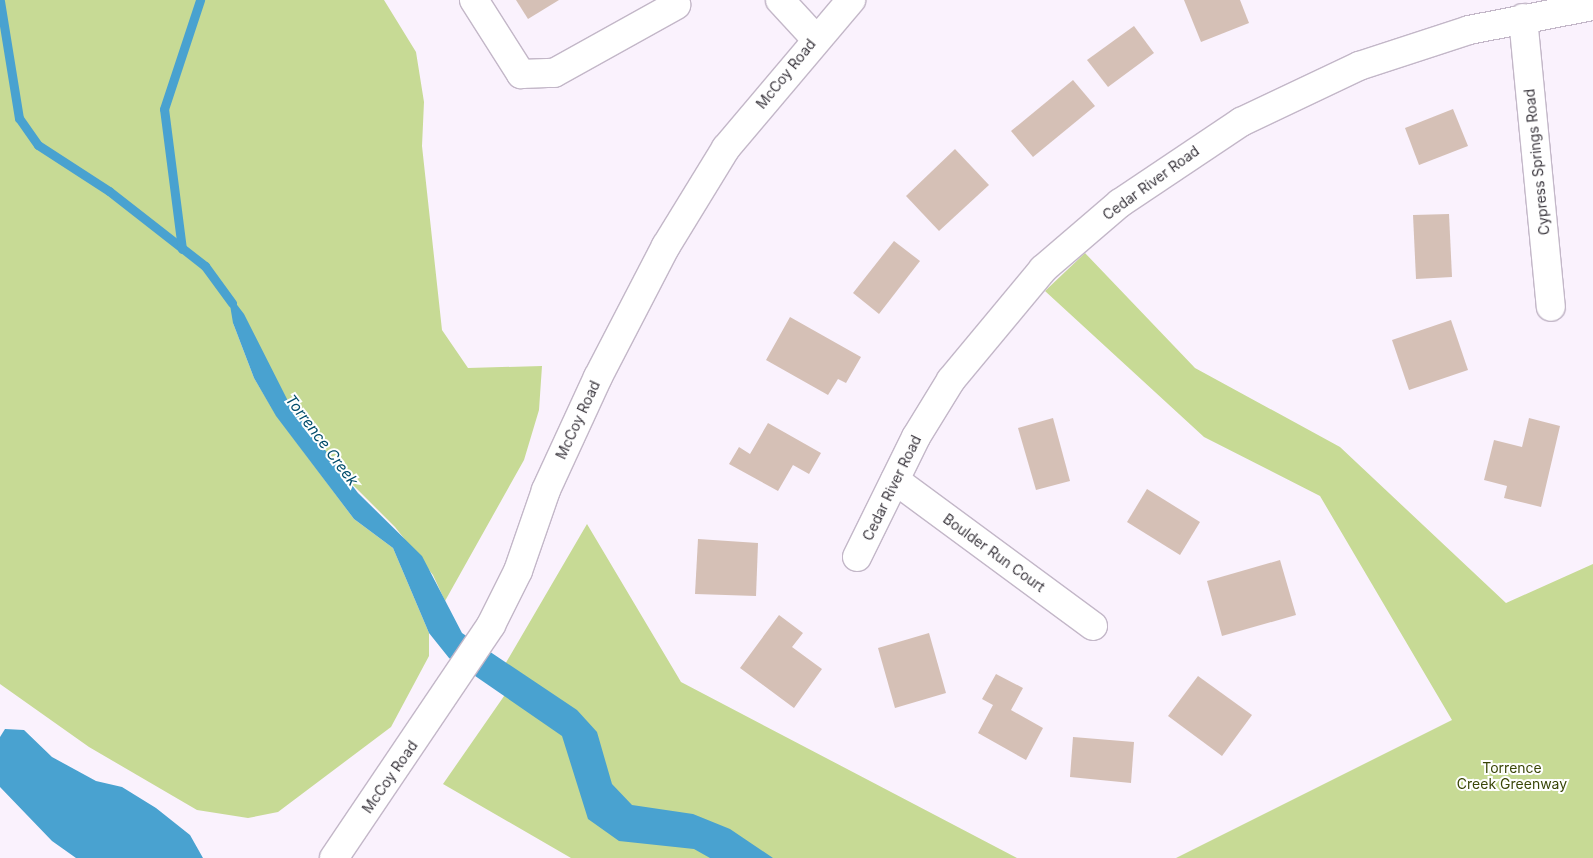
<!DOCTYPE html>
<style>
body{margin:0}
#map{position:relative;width:1593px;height:858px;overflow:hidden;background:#faf2fd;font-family:Inter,sans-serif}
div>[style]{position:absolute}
.green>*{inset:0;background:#c7da95}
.water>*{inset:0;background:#49a2d0}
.stream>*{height:9px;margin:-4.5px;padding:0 4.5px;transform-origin:4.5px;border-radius:4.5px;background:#49a2d0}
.building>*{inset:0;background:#d5c0b6}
.roads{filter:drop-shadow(1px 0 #c3b7c8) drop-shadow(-1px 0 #c3b7c8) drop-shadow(0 1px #c3b7c8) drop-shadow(0 -1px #c3b7c8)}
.minor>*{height:28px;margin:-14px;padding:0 14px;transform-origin:14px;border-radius:14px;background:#fff}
.major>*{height:28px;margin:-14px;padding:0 14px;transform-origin:14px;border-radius:14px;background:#fff}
span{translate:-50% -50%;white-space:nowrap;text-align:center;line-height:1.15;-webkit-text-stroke:4px #fff;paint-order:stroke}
.street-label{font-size:14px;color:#3b373e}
.park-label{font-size:14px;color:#3a4608}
.water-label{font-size:15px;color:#004c6b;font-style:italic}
</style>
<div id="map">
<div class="green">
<div style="clip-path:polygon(0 0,384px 0,416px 52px,424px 102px,422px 146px,442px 330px,468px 368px,542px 366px,539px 410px,524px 460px,445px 601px,433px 575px,395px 527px,331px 463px,233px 323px,254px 378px,276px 415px,354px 519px,393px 548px,429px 633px,429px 656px,391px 727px,278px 812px,248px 818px,197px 810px,89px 747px,0 684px)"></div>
<div style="clip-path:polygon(1085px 253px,1195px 368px,1340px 447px,1506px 603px,1593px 564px,1593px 858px,1176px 858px,1452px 720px,1320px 496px,1204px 437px,1045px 291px)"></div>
<div style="clip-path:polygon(587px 524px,681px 682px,1017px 858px,571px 858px,443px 784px,518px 676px,504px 666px)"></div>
</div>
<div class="water">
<div style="clip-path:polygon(228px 293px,244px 314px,289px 403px,358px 493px,422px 556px,462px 633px,577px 710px,597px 732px,612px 784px,632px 805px,693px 814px,730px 829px,773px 858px,710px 858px,694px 849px,619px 841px,588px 819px,562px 736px,449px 658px,429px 633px,393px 548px,354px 519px,276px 416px,254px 378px,233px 323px)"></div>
<div style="clip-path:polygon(5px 729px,24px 730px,52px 757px,96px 781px,122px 787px,156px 808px,190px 835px,203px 858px,76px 858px,52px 841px,0 787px,0 737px)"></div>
</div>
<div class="stream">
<div style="left:0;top:1px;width:119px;rotate:80.8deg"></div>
<div style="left:19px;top:118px;width:33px;rotate:55deg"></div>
<div style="left:38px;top:145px;width:85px;rotate:32.9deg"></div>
<div style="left:109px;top:191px;width:122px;rotate:38deg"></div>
<div style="left:205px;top:266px;width:46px;rotate:53.9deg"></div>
<div style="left:182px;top:249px;width:141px;rotate:-97.3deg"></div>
<div style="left:164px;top:109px;width:115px;rotate:-71.7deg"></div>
</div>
<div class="building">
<div style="clip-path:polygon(516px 0,559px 0,528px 19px)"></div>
<div style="clip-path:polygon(1184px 0,1240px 0,1249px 23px,1201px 42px)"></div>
<div style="clip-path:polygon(1134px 26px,1154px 53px,1108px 87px,1087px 60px)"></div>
<div style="clip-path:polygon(1073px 80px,1095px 106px,1033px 157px,1011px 131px)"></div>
<div style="clip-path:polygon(1453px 109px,1468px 146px,1419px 165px,1405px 128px)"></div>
<div style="clip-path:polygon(955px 149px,989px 185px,939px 231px,906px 196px)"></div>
<div style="clip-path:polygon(1449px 214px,1452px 277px,1416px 279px,1413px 215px)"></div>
<div style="clip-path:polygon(894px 241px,920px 261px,879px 314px,853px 293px)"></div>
<div style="clip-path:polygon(790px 317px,861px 357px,846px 383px,838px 379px,828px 395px,766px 360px)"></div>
<div style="clip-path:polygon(1451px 320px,1468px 370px,1409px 390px,1392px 340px)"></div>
<div style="clip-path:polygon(1053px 418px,1070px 481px,1036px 490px,1018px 428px)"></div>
<div style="clip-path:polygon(1529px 418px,1560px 426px,1541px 507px,1504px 498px,1507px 486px,1484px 480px,1494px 440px,1522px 447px)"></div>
<div style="clip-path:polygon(768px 423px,821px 453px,809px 474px,793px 465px,778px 491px,729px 464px,739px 447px,750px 454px)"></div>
<div style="clip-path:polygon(1147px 489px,1200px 522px,1180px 555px,1127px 522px)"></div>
<div style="clip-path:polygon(698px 539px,758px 543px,756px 596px,695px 594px)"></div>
<div style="clip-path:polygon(1280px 560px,1296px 615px,1222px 636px,1207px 581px)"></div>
<div style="clip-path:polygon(779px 615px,803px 633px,792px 647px,822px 669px,794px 708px,740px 668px)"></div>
<div style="clip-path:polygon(929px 633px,946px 693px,895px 708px,878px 648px)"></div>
<div style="clip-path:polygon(996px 674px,1023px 688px,1011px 710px,1043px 728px,1026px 760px,978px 733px,993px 705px,982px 699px)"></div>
<div style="clip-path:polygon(1198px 676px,1252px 715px,1222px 756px,1168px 716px)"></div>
<div style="clip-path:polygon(1073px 737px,1134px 742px,1131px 783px,1070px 777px)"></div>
</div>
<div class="roads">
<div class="minor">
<div style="left:474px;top:0;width:88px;rotate:57.6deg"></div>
<div style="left:521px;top:74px;width:33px;rotate:-2deg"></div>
<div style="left:554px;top:73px;width:140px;rotate:-29.1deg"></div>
<div style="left:780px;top:0;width:52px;rotate:47.4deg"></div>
<div style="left:1523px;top:18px;width:290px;rotate:84.5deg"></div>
<div style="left:895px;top:480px;width:246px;rotate:36.4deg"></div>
<div style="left:857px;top:557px;width:134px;rotate:-63.8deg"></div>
<div style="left:916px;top:437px;width:67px;rotate:-58.4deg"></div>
<div style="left:951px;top:380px;width:144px;rotate:-50.3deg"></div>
<div style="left:1043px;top:269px;width:101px;rotate:-40.6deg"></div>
<div style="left:1120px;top:203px;width:146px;rotate:-33.8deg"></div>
<div style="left:1241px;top:122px;width:131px;rotate:-25.4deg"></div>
<div style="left:1359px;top:66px;width:116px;rotate:-18.1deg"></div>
<div style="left:1469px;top:30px;width:126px;rotate:-11deg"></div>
</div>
<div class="major">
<div style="left:334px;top:858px;width:281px;rotate:-56deg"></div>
<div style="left:491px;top:625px;width:60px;rotate:-63.4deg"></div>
<div style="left:518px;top:571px;width:86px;rotate:-70.9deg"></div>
<div style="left:546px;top:490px;width:124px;rotate:-65.3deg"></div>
<div style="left:598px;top:377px;width:148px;rotate:-62.6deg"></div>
<div style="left:666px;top:246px;width:115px;rotate:-58.5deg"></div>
<div style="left:726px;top:148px;width:194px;rotate:-49.8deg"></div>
</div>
</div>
<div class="street-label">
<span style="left:786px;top:74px;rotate:-51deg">McCoy Road</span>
<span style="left:1537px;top:162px;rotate:-96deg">Cypress Springs Road</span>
<span style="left:1151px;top:183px;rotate:-36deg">Cedar River Road</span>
<span style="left:578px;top:420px;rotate:-65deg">McCoy Road</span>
<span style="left:892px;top:488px;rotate:-64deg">Cedar River Road</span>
<span style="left:994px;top:553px;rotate:36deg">Boulder Run Court</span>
<span style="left:390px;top:777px;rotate:-55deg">McCoy Road</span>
</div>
<div class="park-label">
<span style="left:1512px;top:776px">Torrence<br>Creek Greenway</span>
</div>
<div class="water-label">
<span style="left:322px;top:440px;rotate:53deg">Torrence Creek</span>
</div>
</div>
